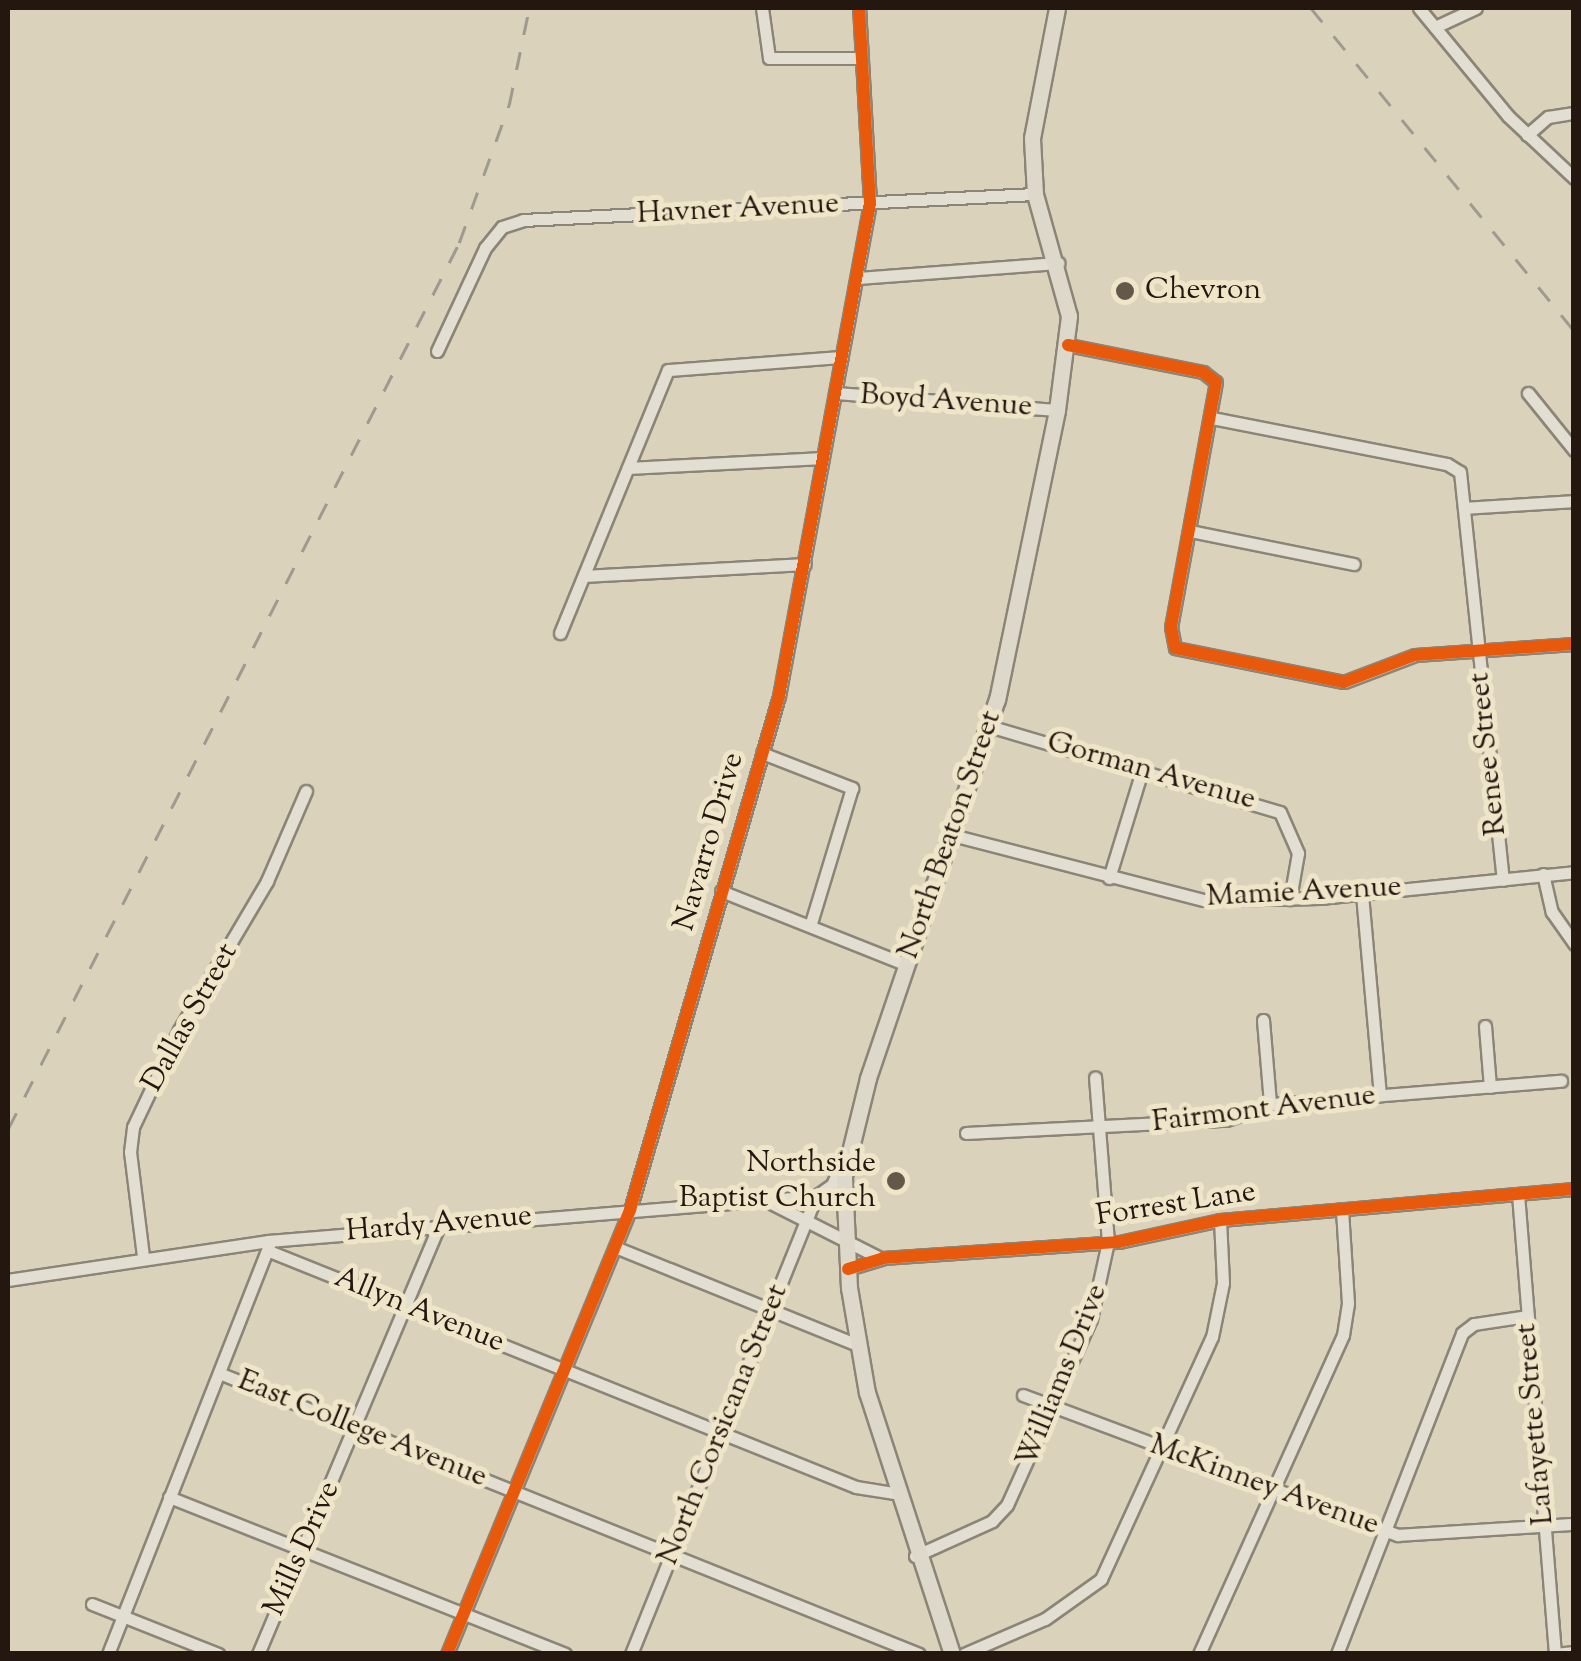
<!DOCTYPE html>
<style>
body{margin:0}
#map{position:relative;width:1581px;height:1661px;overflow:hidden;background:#dad2ba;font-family:"Sorts Mill Goudy",serif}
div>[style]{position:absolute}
.roads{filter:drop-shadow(2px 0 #8b8577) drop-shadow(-2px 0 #8b8577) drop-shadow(0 2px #8b8577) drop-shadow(0 -2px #8b8577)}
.minor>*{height:11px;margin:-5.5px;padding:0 5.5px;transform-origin:5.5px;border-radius:5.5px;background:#e2ded2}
.major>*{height:15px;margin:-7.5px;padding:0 7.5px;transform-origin:7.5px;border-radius:7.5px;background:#ddd8ca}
.rail>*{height:2.5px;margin-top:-1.25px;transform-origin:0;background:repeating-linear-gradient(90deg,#9e9a90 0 18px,transparent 0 36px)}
.cycleway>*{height:12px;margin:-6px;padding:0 6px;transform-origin:6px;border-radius:6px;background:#e8590c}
.dots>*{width:28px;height:28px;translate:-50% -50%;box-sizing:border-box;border:5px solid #efe6ca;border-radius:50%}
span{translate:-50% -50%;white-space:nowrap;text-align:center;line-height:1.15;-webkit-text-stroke:10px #efe6ca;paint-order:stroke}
.street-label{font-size:30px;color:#24170f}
.poi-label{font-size:30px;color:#24170f}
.left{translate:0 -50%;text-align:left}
.right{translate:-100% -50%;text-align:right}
.frame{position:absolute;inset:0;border:10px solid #24170f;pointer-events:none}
</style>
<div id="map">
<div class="roads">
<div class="minor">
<div style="left:762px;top:8px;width:50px;rotate:82deg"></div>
<div style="left:769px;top:58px;width:93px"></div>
<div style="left:1419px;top:8px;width:140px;rotate:50.5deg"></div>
<div style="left:1508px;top:116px;width:91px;rotate:43.2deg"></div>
<div style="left:1435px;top:27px;width:45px;rotate:-24.9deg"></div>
<div style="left:1527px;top:135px;width:28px;rotate:-41deg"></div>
<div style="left:1548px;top:117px;width:26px;rotate:-9deg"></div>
<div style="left:857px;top:278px;width:202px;rotate:-4.3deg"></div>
<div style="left:1068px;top:345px;width:138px;rotate:11.3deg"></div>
<div style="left:1203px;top:372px;width:16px;rotate:38deg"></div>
<div style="left:1216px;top:382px;width:249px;rotate:100.4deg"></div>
<div style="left:1171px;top:627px;width:21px;rotate:79deg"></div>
<div style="left:1175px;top:648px;width:172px;rotate:11.4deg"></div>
<div style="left:1344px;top:682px;width:76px;rotate:-20.8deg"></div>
<div style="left:1415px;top:655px;width:159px;rotate:-4deg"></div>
<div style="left:437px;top:351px;width:114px;rotate:-65deg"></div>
<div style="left:485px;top:248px;width:27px;rotate:-51deg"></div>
<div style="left:502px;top:227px;width:22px;rotate:-18deg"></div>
<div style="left:523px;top:220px;width:513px;rotate:-2.91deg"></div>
<div style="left:835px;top:393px;width:223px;rotate:4.4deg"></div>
<div style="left:1528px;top:393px;width:73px;rotate:51.1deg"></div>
<div style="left:1212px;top:418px;width:239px;rotate:11.1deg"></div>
<div style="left:1447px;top:464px;width:15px;rotate:32deg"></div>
<div style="left:1460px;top:472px;width:410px;rotate:84deg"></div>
<div style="left:628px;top:468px;width:195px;rotate:-2.9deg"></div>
<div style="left:1464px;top:508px;width:110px;rotate:-3.6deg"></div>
<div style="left:1190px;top:531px;width:167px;rotate:11.4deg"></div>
<div style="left:584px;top:576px;width:221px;rotate:-3.1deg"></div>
<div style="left:560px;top:633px;width:284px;rotate:-67.7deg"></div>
<div style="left:668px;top:370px;width:174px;rotate:-4.3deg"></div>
<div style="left:989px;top:726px;width:303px;rotate:16.5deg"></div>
<div style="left:1280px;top:812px;width:45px;rotate:66.3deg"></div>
<div style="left:1298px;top:853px;width:47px;rotate:99.9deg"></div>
<div style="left:762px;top:753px;width:97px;rotate:21.3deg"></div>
<div style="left:852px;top:788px;width:144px;rotate:106.9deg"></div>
<div style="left:952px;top:835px;width:260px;rotate:14.5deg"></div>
<div style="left:1204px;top:900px;width:116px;rotate:-1deg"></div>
<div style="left:1320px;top:898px;width:255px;rotate:-5.8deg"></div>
<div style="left:1543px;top:874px;width:39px;rotate:77deg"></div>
<div style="left:1552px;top:912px;width:39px;rotate:55deg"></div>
<div style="left:1109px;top:878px;width:112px;rotate:-72.9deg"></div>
<div style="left:721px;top:891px;width:200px;rotate:21.7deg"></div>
<div style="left:1362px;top:894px;width:202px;rotate:84.9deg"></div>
<div style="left:1263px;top:1020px;width:84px;rotate:85.2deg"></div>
<div style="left:1485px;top:1026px;width:61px;rotate:85.3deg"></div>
<div style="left:966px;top:1133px;width:260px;rotate:-2.9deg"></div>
<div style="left:1226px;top:1120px;width:49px;rotate:-19.2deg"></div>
<div style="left:1272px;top:1104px;width:290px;rotate:-4.6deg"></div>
<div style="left:1518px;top:1194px;width:461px;rotate:85.4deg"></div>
<div style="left:767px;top:1201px;width:127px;rotate:26.8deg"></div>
<div style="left:615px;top:1247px;width:262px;rotate:22deg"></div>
<div style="left:269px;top:1251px;width:633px;rotate:21.9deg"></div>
<div style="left:856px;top:1487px;width:39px;rotate:9deg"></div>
<div style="left:143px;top:1256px;width:105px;rotate:-97.1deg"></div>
<div style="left:130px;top:1152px;width:25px;rotate:-83deg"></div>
<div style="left:133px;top:1127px;width:107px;rotate:-64.6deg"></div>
<div style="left:179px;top:1030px;width:173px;rotate:-59.4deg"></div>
<div style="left:267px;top:881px;width:98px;rotate:-66.6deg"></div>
<div style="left:848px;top:1269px;width:37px;rotate:-17deg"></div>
<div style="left:883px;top:1258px;width:237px;rotate:-3.9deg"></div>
<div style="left:1119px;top:1242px;width:103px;rotate:-12.3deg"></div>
<div style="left:1220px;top:1220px;width:355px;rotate:-5deg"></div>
<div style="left:8px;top:1280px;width:263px;rotate:-8.5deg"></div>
<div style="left:268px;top:1241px;width:550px;rotate:-4.69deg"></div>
<div style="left:816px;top:1196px;width:19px;rotate:-35deg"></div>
<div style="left:832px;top:1185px;width:28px;rotate:-67deg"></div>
<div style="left:219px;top:1373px;width:754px;rotate:21.87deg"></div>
<div style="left:1023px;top:1395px;width:400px;rotate:20.5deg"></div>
<div style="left:1398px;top:1535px;width:176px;rotate:-3.6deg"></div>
<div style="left:169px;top:1497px;width:426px;rotate:21.6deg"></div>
<div style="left:915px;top:1556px;width:85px;rotate:-24.4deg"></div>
<div style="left:992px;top:1521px;width:22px;rotate:-47deg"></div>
<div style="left:1007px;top:1505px;width:204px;rotate:-65.7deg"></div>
<div style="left:1091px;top:1319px;width:79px;rotate:-77.6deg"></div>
<div style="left:1108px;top:1242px;width:165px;rotate:-94.5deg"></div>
<div style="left:92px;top:1604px;width:136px;rotate:21.6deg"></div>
<div style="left:108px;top:1654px;width:439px;rotate:-68.5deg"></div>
<div style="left:258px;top:1654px;width:467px;rotate:-67.1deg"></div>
<div style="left:447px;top:1654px;width:480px;rotate:-67.6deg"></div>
<div style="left:630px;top:1210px;width:535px;rotate:-73.83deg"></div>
<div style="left:779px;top:696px;width:501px;rotate:-79.54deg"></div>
<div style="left:870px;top:203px;width:195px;rotate:-93.2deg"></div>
<div style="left:631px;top:1654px;width:494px;rotate:-68deg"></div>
<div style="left:964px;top:1654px;width:88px;rotate:-23.4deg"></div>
<div style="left:1045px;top:1619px;width:69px;rotate:-35.5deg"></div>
<div style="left:1101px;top:1579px;width:266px;rotate:-65.4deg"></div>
<div style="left:1212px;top:1337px;width:55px;rotate:-78.5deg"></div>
<div style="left:1223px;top:1283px;width:63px;rotate:-92.7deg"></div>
<div style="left:1199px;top:1654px;width:350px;rotate:-65.7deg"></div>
<div style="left:1343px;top:1335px;width:32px;rotate:-81deg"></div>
<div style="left:1348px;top:1303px;width:94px;rotate:-93.7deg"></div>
<div style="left:1337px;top:1654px;width:344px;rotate:-68.7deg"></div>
<div style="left:1462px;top:1333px;width:15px;rotate:-37deg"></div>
<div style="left:1474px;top:1324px;width:54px;rotate:-8.6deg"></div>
<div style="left:1555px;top:1654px;width:19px;rotate:-6deg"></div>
</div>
<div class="major">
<div style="left:952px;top:1654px;width:274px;rotate:-108deg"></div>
<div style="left:867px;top:1393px;width:107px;rotate:-99.7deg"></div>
<div style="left:849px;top:1288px;width:112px;rotate:-92.6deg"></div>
<div style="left:844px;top:1176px;width:101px;rotate:-76.2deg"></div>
<div style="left:868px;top:1078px;width:399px;rotate:-71.2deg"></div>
<div style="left:997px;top:700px;width:296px;rotate:-78.3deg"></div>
<div style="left:1057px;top:410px;width:95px;rotate:-82.7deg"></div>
<div style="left:1069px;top:316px;width:127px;rotate:-105.6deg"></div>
<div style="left:1035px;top:194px;width:56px;rotate:-93.1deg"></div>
<div style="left:1032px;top:138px;width:132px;rotate:-79.1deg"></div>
</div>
</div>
<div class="rail">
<div style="left:1311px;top:8px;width:416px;rotate:50.8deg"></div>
<div style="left:8px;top:1129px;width:994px;rotate:-63.02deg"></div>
<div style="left:459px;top:243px;width:147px;rotate:-70.1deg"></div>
<div style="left:509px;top:105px;width:99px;rotate:-78.3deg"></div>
</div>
<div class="cycleway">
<div style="left:1068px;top:345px;width:138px;rotate:11.3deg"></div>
<div style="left:1203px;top:372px;width:16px;rotate:38deg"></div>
<div style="left:1216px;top:382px;width:249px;rotate:100.4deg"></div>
<div style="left:1171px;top:627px;width:21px;rotate:79deg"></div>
<div style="left:1175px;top:648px;width:172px;rotate:11.4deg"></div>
<div style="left:1344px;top:682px;width:76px;rotate:-20.8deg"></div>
<div style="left:1415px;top:655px;width:159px;rotate:-4deg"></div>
<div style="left:848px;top:1269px;width:37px;rotate:-17deg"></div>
<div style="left:883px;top:1258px;width:237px;rotate:-3.9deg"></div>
<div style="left:1119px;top:1242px;width:103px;rotate:-12.3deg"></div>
<div style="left:1220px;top:1220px;width:355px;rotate:-5deg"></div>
<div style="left:447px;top:1654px;width:480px;rotate:-67.6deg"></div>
<div style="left:630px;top:1210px;width:535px;rotate:-73.83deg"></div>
<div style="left:779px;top:696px;width:501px;rotate:-79.54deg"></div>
<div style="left:870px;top:203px;width:195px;rotate:-93.2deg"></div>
</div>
<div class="dots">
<div style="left:1125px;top:291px;background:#64584b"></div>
<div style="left:896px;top:1181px;background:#64584b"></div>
</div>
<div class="street-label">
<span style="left:738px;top:210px;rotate:-3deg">Havner Avenue</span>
<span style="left:946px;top:402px;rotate:4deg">Boyd Avenue</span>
<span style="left:1489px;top:754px;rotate:-96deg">Renee Street</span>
<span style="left:1151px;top:772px;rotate:16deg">Gorman Avenue</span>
<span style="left:951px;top:835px;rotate:-71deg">North Beaton Street</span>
<span style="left:710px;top:842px;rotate:-74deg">Navarro Drive</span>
<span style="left:1304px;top:893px;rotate:-3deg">Mamie Avenue</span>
<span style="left:191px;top:1018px;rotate:-61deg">Dallas Street</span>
<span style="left:1264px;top:1110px;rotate:-7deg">Fairmont Avenue</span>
<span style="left:1176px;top:1205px;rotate:-9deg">Forrest Lane</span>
<span style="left:439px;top:1225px;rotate:-5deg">Hardy Avenue</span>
<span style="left:419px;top:1311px;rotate:22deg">Allyn Avenue</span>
<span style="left:1063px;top:1376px;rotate:-68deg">Williams Drive</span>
<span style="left:1536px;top:1424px;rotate:-95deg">Lafayette Street</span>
<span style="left:724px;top:1425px;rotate:-68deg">North Corsicana Street</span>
<span style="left:362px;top:1430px;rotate:22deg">East College Avenue</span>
<span style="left:1264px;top:1486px;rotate:20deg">McKinney Avenue</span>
<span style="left:303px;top:1549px;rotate:-66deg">Mills Drive</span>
</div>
<div class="poi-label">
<span class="left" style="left:1145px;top:291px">Chevron</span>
<span class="right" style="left:876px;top:1181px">Northside<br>Baptist Church</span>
</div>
<div class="frame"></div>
</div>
